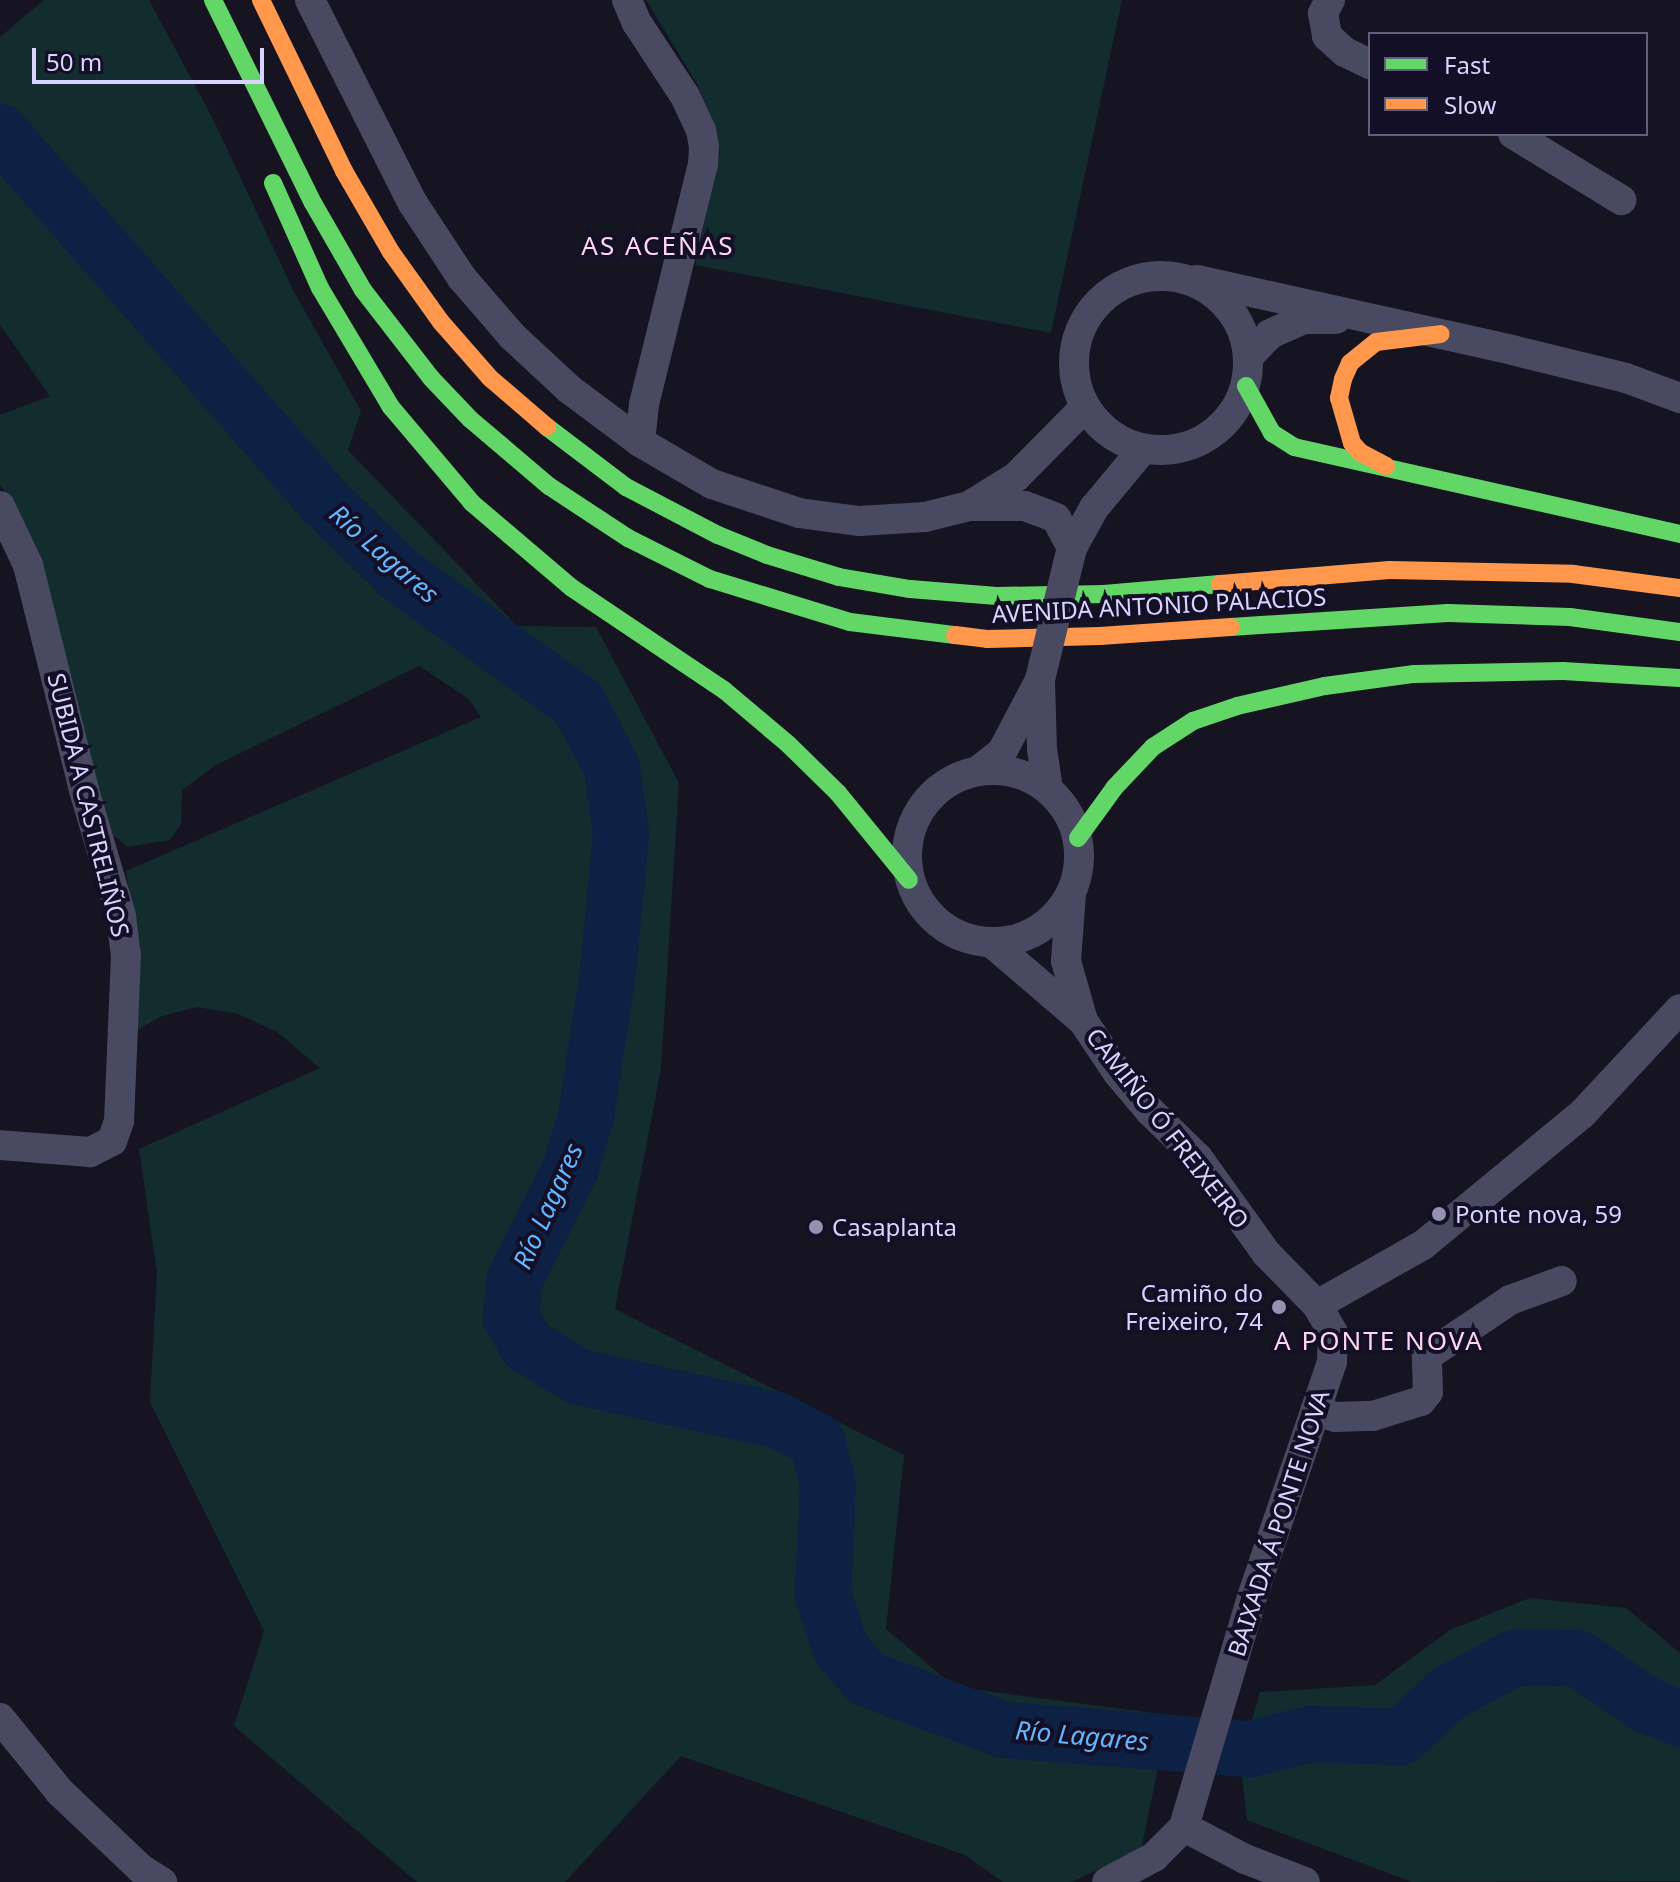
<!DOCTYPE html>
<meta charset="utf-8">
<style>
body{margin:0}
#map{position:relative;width:1680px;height:1882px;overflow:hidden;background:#161421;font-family:"Noto Sans",sans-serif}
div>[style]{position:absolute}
.green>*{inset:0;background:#132c2d}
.river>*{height:56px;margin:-28px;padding:0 28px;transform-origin:28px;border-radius:28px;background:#0d2144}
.street>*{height:30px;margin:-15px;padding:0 15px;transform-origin:15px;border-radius:15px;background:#4a4962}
.street>.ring{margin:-15px;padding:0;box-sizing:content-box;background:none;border:30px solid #4a4962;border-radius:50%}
.fast>*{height:18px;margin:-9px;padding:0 9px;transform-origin:9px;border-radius:9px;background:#63d668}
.slow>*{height:18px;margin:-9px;padding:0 9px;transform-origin:9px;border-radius:9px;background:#ff974d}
.street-bridge>*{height:30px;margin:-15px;padding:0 15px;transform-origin:15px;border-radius:15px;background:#4a4962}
.dots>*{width:22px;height:22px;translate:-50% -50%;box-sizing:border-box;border:4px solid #130f26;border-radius:50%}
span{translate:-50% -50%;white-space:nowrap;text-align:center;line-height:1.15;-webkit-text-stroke:8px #130f26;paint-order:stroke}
.street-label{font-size:24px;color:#d9d4ff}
.poi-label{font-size:24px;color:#d9d4ff}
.left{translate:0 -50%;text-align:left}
.right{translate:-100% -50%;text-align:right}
.neighbourhood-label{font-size:26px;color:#ffd6f0;letter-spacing:2px}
.water-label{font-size:26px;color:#62b6ff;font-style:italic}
.legend{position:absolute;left:1368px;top:32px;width:280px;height:104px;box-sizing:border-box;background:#130f26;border:2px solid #625e7d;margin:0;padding:10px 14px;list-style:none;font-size:24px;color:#d9d4ff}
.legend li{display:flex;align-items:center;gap:16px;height:40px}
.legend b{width:40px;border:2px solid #625e7d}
.scale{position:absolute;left:32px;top:48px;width:232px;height:36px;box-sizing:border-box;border:4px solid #d9d4ff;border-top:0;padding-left:10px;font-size:24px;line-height:28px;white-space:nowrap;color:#d9d4ff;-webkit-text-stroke:6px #130f26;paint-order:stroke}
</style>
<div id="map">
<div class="green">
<div style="clip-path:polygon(44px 0,149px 0,214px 121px,293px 290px,361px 411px,348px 450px,517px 626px,596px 627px,679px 783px,661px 1069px,615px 1309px,904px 1455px,886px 1629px,955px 1687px,1169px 1715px,1141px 1850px,1071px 1882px,1003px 1882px,965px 1855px,681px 1756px,565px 1882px,417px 1882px,234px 1726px,264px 1631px,150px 1402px,157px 1273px,139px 1149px,320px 1068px,277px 1032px,238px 1014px,197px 1007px,162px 1016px,132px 1033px,136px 941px,126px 871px,481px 717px,469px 699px,419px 666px,216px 765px,182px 790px,181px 824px,170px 840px,128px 847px,108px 831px,43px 571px,17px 506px,0 485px,0 415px,50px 396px,0 325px,0 37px)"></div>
<div style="clip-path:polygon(646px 0,1122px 0,1051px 333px,695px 265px,720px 152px,714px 125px,696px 82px)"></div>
<div style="clip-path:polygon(1530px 1598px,1626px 1608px,1680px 1653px,1680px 1881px,1412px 1882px,1247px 1820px,1240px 1759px,1260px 1692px,1375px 1685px,1450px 1630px)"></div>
</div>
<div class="river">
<div style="left:0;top:132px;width:492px;rotate:48.7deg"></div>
<div style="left:325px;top:502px;width:105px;rotate:44.2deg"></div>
<div style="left:400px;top:575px;width:221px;rotate:35.8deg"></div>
<div style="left:579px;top:704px;width:72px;rotate:62.7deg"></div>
<div style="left:612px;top:768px;width:67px;rotate:82.2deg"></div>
<div style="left:621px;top:834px;width:139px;rotate:95.4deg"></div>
<div style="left:608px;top:972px;width:146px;rotate:98.7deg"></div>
<div style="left:586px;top:1116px;width:54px;rotate:106.1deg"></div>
<div style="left:571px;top:1168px;width:124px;rotate:116.8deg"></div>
<div style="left:515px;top:1279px;width:39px;rotate:96deg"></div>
<div style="left:511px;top:1318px;width:33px;rotate:59deg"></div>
<div style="left:528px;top:1346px;width:60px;rotate:31.3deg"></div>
<div style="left:579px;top:1377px;width:203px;rotate:12.3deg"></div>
<div style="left:777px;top:1420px;width:45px;rotate:27.7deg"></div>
<div style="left:817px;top:1441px;width:44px;rotate:75.7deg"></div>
<div style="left:828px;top:1484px;width:111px;rotate:92.6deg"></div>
<div style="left:823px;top:1595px;width:57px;rotate:71.6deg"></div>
<div style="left:841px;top:1649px;width:40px;rotate:49deg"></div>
<div style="left:867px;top:1679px;width:147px;rotate:20.3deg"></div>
<div style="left:1005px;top:1730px;width:245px;rotate:4.5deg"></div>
<div style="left:1249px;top:1749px;width:64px;rotate:-13.6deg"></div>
<div style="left:1311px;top:1734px;width:90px;rotate:1.9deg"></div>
<div style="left:1401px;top:1737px;width:67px;rotate:-42.6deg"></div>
<div style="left:1450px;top:1692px;width:73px;rotate:-27.6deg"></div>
<div style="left:1515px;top:1658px;width:62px"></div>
<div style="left:1577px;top:1658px;width:86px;rotate:34.1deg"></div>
<div style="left:1648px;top:1706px;width:34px;rotate:21deg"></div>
</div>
<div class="street">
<div style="left:310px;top:0;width:226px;rotate:63.2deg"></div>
<div style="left:412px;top:202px;width:91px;rotate:56.7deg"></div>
<div style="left:462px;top:278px;width:77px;rotate:49.2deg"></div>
<div style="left:512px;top:336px;width:78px;rotate:42.9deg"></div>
<div style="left:569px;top:389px;width:89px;rotate:36.7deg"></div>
<div style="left:640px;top:442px;width:83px;rotate:30.3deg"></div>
<div style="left:712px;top:484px;width:92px;rotate:18.4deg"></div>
<div style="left:799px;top:513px;width:61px;rotate:7.6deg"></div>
<div style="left:859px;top:521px;width:66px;rotate:-3.5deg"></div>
<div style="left:925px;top:517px;width:45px;rotate:-14deg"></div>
<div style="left:969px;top:506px;width:55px;rotate:-31.7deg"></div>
<div style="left:1016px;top:477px;width:98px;rotate:-45.4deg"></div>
<div style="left:627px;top:0;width:25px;rotate:67deg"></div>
<div style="left:637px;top:23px;width:87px;rotate:56.7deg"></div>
<div style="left:685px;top:96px;width:38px;rotate:65deg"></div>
<div style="left:701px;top:130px;width:17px;rotate:80deg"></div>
<div style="left:704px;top:147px;width:17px;rotate:93deg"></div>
<div style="left:703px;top:164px;width:247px;rotate:103.8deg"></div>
<div style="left:644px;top:404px;width:38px;rotate:96deg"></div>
<div style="left:1330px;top:0;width:15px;rotate:118deg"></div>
<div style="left:1323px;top:13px;width:23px;rotate:80deg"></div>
<div style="left:1327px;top:36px;width:24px;rotate:42deg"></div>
<div style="left:1345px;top:52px;width:28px;rotate:26deg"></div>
<div style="left:1513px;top:134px;width:127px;rotate:31.4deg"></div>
<div class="ring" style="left:1074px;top:276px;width:144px;height:144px"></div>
<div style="left:1197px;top:280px;width:323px;rotate:12.5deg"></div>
<div style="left:1512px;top:350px;width:117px;rotate:13.8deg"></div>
<div style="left:1626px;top:378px;width:58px;rotate:20.3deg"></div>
<div style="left:1249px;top:356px;width:30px;rotate:-46deg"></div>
<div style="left:1270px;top:334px;width:37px;rotate:-24deg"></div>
<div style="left:1304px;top:319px;width:32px"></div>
<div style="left:0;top:506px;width:65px;rotate:64.6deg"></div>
<div style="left:28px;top:565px;width:232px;rotate:76deg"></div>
<div style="left:84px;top:790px;width:131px;rotate:73.6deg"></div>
<div style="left:121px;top:916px;width:39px;rotate:83deg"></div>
<div style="left:126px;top:955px;width:166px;rotate:92.4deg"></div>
<div style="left:119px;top:1121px;width:21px;rotate:109deg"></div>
<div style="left:112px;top:1141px;width:25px;rotate:153deg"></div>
<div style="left:90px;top:1152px;width:90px;rotate:-175.6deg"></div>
<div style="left:969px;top:506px;width:56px"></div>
<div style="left:1025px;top:506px;width:33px;rotate:21deg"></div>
<div style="left:1056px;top:518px;width:34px;rotate:62deg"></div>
<div style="left:1068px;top:564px;width:16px;rotate:-76deg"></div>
<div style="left:1072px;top:548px;width:46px;rotate:-61.2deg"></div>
<div style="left:1094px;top:508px;width:77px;rotate:-50.3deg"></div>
<div style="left:1040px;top:683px;width:66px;rotate:88.3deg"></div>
<div style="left:1042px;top:749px;width:40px;rotate:81.5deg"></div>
<div class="ring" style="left:907px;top:770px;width:142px;height:142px"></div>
<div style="left:979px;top:770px;width:29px;rotate:-38deg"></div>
<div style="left:1002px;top:752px;width:81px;rotate:-62.2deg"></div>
<div style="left:1040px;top:680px;width:17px;rotate:-77deg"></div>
<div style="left:1071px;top:894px;width:67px;rotate:94.3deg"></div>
<div style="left:1066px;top:961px;width:62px;rotate:74.2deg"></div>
<div style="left:992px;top:943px;width:120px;rotate:40.6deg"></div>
<div style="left:1083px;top:1021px;width:63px;rotate:56.1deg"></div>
<div style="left:1118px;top:1073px;width:50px;rotate:49.9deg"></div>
<div style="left:1150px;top:1111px;width:67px;rotate:44.4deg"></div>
<div style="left:1198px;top:1158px;width:117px;rotate:54.4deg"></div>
<div style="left:1266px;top:1253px;width:73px;rotate:45.6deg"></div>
<div style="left:1317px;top:1305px;width:32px;rotate:60deg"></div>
<div style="left:1333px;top:1333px;width:29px;rotate:92deg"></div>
<div style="left:1332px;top:1362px;width:248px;rotate:108.8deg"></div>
<div style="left:1252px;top:1597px;width:240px;rotate:106.5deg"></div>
<div style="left:1184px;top:1827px;width:42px;rotate:135deg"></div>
<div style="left:1154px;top:1857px;width:53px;rotate:152deg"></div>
<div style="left:1317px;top:1305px;width:122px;rotate:-29.5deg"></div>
<div style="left:1423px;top:1245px;width:207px;rotate:-39.5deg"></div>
<div style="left:1583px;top:1113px;width:142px;rotate:-47deg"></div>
<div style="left:1315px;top:1411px;width:22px;rotate:16deg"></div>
<div style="left:1336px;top:1417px;width:37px;rotate:-2deg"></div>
<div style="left:1373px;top:1416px;width:50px;rotate:-17.4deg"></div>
<div style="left:1421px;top:1401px;width:11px;rotate:-52deg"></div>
<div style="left:1428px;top:1392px;width:36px;rotate:-92deg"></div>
<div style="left:1427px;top:1356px;width:100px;rotate:-34deg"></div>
<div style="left:1510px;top:1300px;width:55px;rotate:-20.1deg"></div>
<div style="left:0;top:1718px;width:95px;rotate:51deg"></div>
<div style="left:60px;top:1792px;width:112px;rotate:43.5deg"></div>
<div style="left:141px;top:1869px;width:25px;rotate:32deg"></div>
<div style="left:1184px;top:1827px;width:69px;rotate:27.7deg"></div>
<div style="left:1245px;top:1859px;width:64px;rotate:21deg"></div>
</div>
<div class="fast">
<div style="left:213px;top:0;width:226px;rotate:63.8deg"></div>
<div style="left:313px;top:203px;width:100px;rotate:60.1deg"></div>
<div style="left:363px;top:290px;width:111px;rotate:52.3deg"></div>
<div style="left:431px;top:378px;width:57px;rotate:46.4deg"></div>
<div style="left:470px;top:419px;width:104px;rotate:40.3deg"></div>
<div style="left:549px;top:486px;width:95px;rotate:33.4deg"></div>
<div style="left:628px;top:538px;width:92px;rotate:26.6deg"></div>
<div style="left:710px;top:579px;width:146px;rotate:17.1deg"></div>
<div style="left:850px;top:622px;width:106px;rotate:7.1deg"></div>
<div style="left:273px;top:183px;width:115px;rotate:65.9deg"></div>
<div style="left:320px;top:288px;width:139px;rotate:59.2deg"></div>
<div style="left:391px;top:407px;width:126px;rotate:49.8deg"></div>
<div style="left:472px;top:503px;width:131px;rotate:40.4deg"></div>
<div style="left:572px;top:588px;width:183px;rotate:33.9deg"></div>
<div style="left:724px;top:690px;width:84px;rotate:40.2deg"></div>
<div style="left:788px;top:744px;width:70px;rotate:44.4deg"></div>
<div style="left:838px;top:793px;width:112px;rotate:50.8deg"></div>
<div style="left:1246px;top:386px;width:54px;rotate:61deg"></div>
<div style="left:1272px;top:433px;width:26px;rotate:32deg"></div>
<div style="left:1294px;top:447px;width:396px;rotate:12.7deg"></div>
<div style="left:547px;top:427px;width:99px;rotate:37.2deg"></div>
<div style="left:626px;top:487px;width:104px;rotate:27.6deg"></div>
<div style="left:718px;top:535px;width:53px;rotate:22.2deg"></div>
<div style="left:767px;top:555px;width:75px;rotate:17deg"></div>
<div style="left:839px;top:577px;width:72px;rotate:9.6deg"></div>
<div style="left:910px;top:589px;width:87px;rotate:4.6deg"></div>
<div style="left:997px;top:596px;width:107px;rotate:-1.1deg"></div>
<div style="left:1104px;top:594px;width:116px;rotate:-4.9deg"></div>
<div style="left:1231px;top:627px;width:217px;rotate:-3.7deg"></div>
<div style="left:1448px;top:613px;width:122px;rotate:1.9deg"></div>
<div style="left:1570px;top:617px;width:111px;rotate:7.8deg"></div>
<div style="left:1078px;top:838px;width:63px;rotate:-54deg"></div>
<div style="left:1115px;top:787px;width:55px;rotate:-46.5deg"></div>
<div style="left:1153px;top:747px;width:48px;rotate:-33deg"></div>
<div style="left:1193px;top:721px;width:46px;rotate:-18.8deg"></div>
<div style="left:1237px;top:706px;width:90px;rotate:-12.8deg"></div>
<div style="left:1325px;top:686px;width:90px;rotate:-7.7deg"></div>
<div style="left:1414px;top:674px;width:149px;rotate:-1.2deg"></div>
<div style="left:1563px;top:671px;width:117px;rotate:3.4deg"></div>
</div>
<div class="slow">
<div style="left:261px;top:0;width:190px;rotate:64.1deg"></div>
<div style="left:344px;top:171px;width:94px;rotate:59.9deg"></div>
<div style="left:391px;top:252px;width:86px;rotate:54.5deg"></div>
<div style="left:441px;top:322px;width:74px;rotate:48.8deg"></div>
<div style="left:490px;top:378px;width:75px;rotate:40.7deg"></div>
<div style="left:1386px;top:466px;width:30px;rotate:-152deg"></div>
<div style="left:1360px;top:452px;width:12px;rotate:-132deg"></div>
<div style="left:1352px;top:443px;width:47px;rotate:-106.1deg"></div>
<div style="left:1339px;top:398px;width:19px;rotate:-78deg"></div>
<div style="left:1343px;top:379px;width:17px;rotate:-66deg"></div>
<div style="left:1350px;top:363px;width:33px;rotate:-39deg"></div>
<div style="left:1376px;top:342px;width:65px;rotate:-7deg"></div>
<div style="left:1220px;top:584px;width:170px;rotate:-4.7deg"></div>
<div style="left:1389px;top:570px;width:184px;rotate:1.2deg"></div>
<div style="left:1573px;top:574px;width:108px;rotate:7.5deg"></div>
<div style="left:955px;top:635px;width:32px;rotate:7deg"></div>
<div style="left:987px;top:639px;width:113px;rotate:-1.5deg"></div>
<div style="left:1100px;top:636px;width:131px;rotate:-3.9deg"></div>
</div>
<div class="street-bridge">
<div style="left:1044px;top:663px;width:102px;rotate:-76.4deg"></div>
</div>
<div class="dots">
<div style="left:1439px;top:1214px;background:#9591b1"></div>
<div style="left:816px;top:1227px;background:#9591b1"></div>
<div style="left:1279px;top:1307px;background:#9591b1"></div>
</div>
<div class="street-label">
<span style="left:1159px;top:605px;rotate:-3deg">AVENIDA ANTONIO PALACIOS</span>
<span style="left:89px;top:805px;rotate:76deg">SUBIDA A CASTRELIÑOS</span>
<span style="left:1168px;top:1128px;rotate:52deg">CAMIÑO Ó FREIXEIRO</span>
<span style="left:1278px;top:1523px;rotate:-72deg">BAIXADA Á PONTE NOVA</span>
</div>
<div class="poi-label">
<span class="left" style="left:1455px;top:1214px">Ponte nova, 59</span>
<span class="left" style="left:832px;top:1227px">Casaplanta</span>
<span class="right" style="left:1263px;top:1307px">Camiño do<br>Freixeiro, 74</span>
</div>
<div class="neighbourhood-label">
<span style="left:658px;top:246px">AS ACEÑAS</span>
<span style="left:1379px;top:1341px">A PONTE NOVA</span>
</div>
<div class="water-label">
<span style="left:384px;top:554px;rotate:41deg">Río Lagares</span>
<span style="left:548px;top:1206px;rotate:-66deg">Río Lagares</span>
<span style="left:1082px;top:1736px;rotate:5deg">Río Lagares</span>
</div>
<ul class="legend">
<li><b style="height:10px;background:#63d668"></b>Fast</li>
<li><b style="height:10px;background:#ff974d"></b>Slow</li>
</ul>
<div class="scale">50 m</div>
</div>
